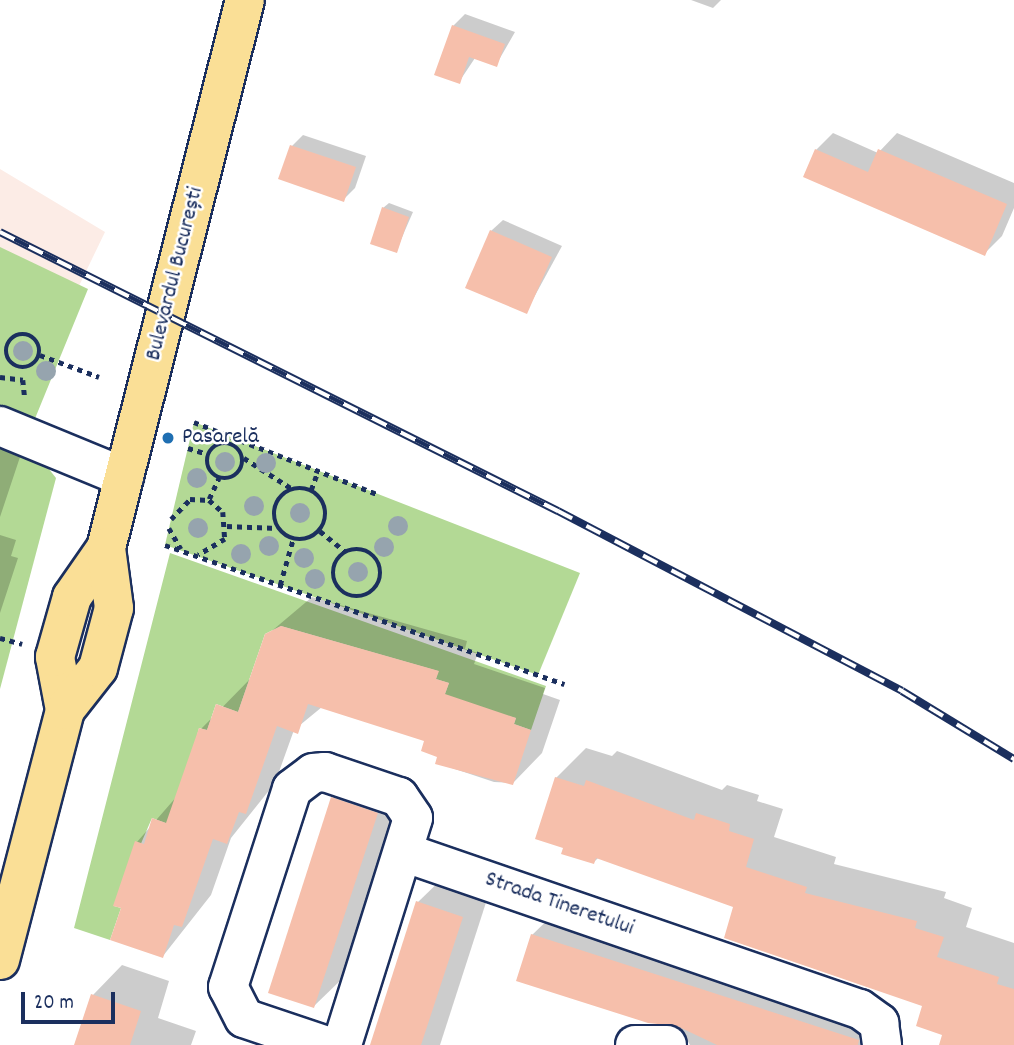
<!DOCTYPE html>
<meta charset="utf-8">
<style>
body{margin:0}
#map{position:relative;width:1014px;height:1045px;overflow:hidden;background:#fff;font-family:Dekko,sans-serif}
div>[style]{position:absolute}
.built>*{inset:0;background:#fcece6}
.green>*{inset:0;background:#b3d995}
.shadow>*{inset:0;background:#0003}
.building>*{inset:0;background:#f6bfab}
.path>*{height:4.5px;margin-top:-2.25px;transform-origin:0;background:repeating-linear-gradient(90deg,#1b2f5e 0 5px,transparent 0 10px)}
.path>.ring{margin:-2.25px;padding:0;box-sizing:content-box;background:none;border:4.5px solid #1b2f5e;border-radius:50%}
.roads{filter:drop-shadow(2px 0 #1b2f5e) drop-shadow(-2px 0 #1b2f5e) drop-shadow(0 2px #1b2f5e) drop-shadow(0 -2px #1b2f5e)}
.minor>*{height:38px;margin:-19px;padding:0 19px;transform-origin:19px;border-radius:19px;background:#fff}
.major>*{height:38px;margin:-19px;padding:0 19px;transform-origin:19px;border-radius:19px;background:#fadf96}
.rail>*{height:8px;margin-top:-4px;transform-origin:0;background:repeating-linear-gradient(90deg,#fff 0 16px,#1b2f5e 0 32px);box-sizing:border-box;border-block:2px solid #1b2f5e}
.trees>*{width:20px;height:20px;margin:-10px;border-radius:50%;background:#96a4ae}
.dots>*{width:19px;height:19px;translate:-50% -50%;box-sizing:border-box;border:4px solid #fff;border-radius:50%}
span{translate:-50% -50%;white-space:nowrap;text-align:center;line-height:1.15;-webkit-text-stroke:5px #fff;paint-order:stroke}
.street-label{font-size:23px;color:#1b2f5e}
.poi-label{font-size:23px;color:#1b2f5e}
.left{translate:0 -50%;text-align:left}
.scale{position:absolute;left:21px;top:992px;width:94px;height:32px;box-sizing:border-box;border:4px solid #1b2f5e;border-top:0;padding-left:9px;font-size:21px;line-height:24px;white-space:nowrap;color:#1b2f5e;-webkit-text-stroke:5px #fff;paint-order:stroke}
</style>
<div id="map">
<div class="built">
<div style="clip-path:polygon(0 169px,105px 232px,64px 317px,0 287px)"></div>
</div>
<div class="green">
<div style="clip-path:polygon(0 247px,88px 289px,34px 421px,0 407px)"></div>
<div style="clip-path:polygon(194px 422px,580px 573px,538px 675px,165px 545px)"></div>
<div style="clip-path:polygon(0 441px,41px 459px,56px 478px,0 689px)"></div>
<div style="clip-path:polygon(170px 553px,546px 686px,531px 730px,514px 724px,516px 718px,443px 699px,449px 683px,436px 679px,438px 671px,281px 626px,265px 634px,238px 712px,216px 704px,207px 730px,199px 728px,174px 826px,152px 818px,114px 906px,121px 908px,110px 940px,74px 928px)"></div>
</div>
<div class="shadow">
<div style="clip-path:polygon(691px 0,721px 0,713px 8px)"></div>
<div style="clip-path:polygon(465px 14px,515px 32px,496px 65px,475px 58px,459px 82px,453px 26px)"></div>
<div style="clip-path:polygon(833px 133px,878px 153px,897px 133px,1014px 183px,1014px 208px,1002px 236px,985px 253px,816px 150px)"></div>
<div style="clip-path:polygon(303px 135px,366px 156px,355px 188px,343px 200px,292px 146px)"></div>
<div style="clip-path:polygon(389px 203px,413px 212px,396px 251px,383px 208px)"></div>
<div style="clip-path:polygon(503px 220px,562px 246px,526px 312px,491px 231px)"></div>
<div style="clip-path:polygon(0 439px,20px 457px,0 517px)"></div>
<div style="clip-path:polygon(0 535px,16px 540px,11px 556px,18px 558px,0 613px)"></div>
<div style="clip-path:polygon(312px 597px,467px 641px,465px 649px,478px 653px,474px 664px,545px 688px,543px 694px,560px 700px,542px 753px,513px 783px,494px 782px,437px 763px,440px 756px,426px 740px,322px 707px,294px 730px,275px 783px,231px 838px,211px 895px,163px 956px,123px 907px,137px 842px,178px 795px,201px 729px,252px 677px,267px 635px)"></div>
<div style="clip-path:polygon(586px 748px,612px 756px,617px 751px,722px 790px,727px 785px,759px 795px,757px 801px,783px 809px,774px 837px,836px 857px,834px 864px,946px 892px,944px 898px,972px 908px,966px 927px,1014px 943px,1014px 1045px,961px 1045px,924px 1005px,735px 906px,599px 857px,594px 862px,565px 847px,556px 778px)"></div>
<div style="clip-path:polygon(363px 768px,406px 783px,344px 977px,314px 1006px,333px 798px)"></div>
<div style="clip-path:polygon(448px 873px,491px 887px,440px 1045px,372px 1045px,418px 902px)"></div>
<div style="clip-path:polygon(562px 906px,875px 1006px,862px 1045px,690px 1045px,678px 1024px,532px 935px)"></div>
<div style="clip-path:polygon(122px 965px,169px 981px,158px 1018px,196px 1031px,191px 1045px,75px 1045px,93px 995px)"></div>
</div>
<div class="building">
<div style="clip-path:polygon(452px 25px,505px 44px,497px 67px,469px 57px,460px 84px,434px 75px)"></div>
<div style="clip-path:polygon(290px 145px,356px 167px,344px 202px,278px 179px)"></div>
<div style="clip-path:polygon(815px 149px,868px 172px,878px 149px,1007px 204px,985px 256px,803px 177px)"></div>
<div style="clip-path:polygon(382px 207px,409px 217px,397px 253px,370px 244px)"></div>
<div style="clip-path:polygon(490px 230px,552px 257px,527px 314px,465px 288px)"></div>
<div style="clip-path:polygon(281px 626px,439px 671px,436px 679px,449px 683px,445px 694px,516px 718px,514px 724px,531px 730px,513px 785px,435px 764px,437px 757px,421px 751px,424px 741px,308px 704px,298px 734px,277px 726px,246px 814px,239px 812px,227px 844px,213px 839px,182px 927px,174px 925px,163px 958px,110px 940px,121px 908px,113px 906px,135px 841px,144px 844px,152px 818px,166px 823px,199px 728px,207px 730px,216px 704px,238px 712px,265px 634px)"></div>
<div style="clip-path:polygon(555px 777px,584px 786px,586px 780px,694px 820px,696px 813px,730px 824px,729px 831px,754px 839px,746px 867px,807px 887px,805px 893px,917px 921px,915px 928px,944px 937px,937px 957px,999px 977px,997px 984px,1014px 989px,1014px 1045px,939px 1045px,942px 1035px,916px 1026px,922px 1006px,724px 938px,733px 907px,596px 858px,594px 864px,561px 854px,563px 848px,535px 839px)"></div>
<div style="clip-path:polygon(331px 797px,378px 813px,314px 1008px,268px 993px)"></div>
<div style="clip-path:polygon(416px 901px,463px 917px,421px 1045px,370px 1045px)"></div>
<div style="clip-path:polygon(531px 934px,859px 1040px,858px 1045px,717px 1045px,677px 1026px,648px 1023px,516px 981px)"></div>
<div style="clip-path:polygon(91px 994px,141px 1011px,130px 1045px,74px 1045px)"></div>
</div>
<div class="path">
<div class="ring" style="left:6px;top:334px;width:29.5px;height:29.5px"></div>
<div style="left:40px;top:355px;width:63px;rotate:20.4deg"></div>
<div style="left:0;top:377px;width:23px;rotate:7deg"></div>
<div style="left:23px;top:380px;width:18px;rotate:84deg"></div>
<div style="left:194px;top:422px;width:197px;rotate:21.5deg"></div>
<div class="ring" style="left:207px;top:443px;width:31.5px;height:31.5px"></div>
<div style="left:188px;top:448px;width:21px;rotate:17deg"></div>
<div style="left:244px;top:458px;width:56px;rotate:32.6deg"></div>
<div class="ring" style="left:274px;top:488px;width:47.5px;height:47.5px"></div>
<div style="left:311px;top:490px;width:20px;rotate:-70deg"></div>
<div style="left:209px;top:499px;width:23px;rotate:-65deg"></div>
<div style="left:171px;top:519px;width:28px;rotate:-46deg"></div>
<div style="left:190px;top:499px;width:19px;rotate:3deg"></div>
<div style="left:209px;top:500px;width:18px;rotate:41deg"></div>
<div style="left:223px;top:512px;width:27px;rotate:86deg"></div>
<div style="left:225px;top:539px;width:31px;rotate:149deg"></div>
<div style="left:227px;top:526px;width:50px;rotate:2.3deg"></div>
<div style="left:169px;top:528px;width:24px;rotate:60deg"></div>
<div style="left:320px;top:531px;width:32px;rotate:39deg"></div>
<div style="left:165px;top:545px;width:423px;rotate:19.2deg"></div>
<div class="ring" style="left:333px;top:549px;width:43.5px;height:43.5px"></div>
<div style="left:280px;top:585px;width:48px;rotate:-74.2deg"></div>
<div style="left:0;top:638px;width:23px;rotate:15deg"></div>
</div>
<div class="roads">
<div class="minor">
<div style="left:0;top:426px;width:134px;rotate:22.4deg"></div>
<div style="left:406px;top:853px;width:480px;rotate:19deg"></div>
<div style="left:860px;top:1009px;width:24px;rotate:36deg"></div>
<div style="left:879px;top:1023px;width:22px;rotate:82deg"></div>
<div style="left:324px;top:1045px;width:84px;rotate:-161.4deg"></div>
<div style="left:244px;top:1018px;width:35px;rotate:-117deg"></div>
<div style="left:228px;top:987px;width:208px;rotate:-72.1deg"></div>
<div style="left:292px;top:789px;width:26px;rotate:-37deg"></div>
<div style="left:313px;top:773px;width:12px;rotate:-5deg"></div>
<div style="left:325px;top:772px;width:78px;rotate:18.7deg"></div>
<div style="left:399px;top:797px;width:25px;rotate:56deg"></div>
<div style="left:413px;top:818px;width:238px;rotate:107.4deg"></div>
<div style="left:635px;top:1045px;width:32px"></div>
</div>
<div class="major">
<div style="left:65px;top:710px;width:54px;rotate:-100.7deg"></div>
<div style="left:55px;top:657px;width:62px;rotate:-74.2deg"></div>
<div style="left:72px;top:597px;width:60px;rotate:-55.2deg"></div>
<div style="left:106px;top:548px;width:565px;rotate:-75.77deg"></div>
<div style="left:0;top:960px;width:258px;rotate:-75.4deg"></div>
<div style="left:65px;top:710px;width:53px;rotate:-51.8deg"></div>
<div style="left:98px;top:668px;width:62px;rotate:-75.1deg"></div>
<div style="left:114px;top:608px;width:61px;rotate:-97.6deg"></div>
</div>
</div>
<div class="rail">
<div style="left:0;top:232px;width:624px;rotate:26.57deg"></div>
<div style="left:558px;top:511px;width:388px;rotate:27.6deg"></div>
<div style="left:902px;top:691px;width:131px;rotate:31.3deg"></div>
</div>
<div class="trees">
<div style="left:23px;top:351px"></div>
<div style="left:46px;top:371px"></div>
<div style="left:225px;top:462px"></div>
<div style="left:266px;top:463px"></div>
<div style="left:197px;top:478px"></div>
<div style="left:254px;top:506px"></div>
<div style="left:300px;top:513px"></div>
<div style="left:398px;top:526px"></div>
<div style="left:198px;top:528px"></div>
<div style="left:269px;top:546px"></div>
<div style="left:384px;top:547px"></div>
<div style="left:241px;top:554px"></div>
<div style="left:304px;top:558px"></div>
<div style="left:358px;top:572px"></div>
<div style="left:315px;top:579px"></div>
</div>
<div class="dots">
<div style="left:168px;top:438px;background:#1f6fb2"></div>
</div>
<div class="street-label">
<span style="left:176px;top:274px;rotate:-76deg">Bulevardul București</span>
<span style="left:559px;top:905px;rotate:19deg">Strada Tineretului</span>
</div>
<div class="poi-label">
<span class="left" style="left:182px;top:438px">Pasarelă</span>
</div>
<div class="scale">20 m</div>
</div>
